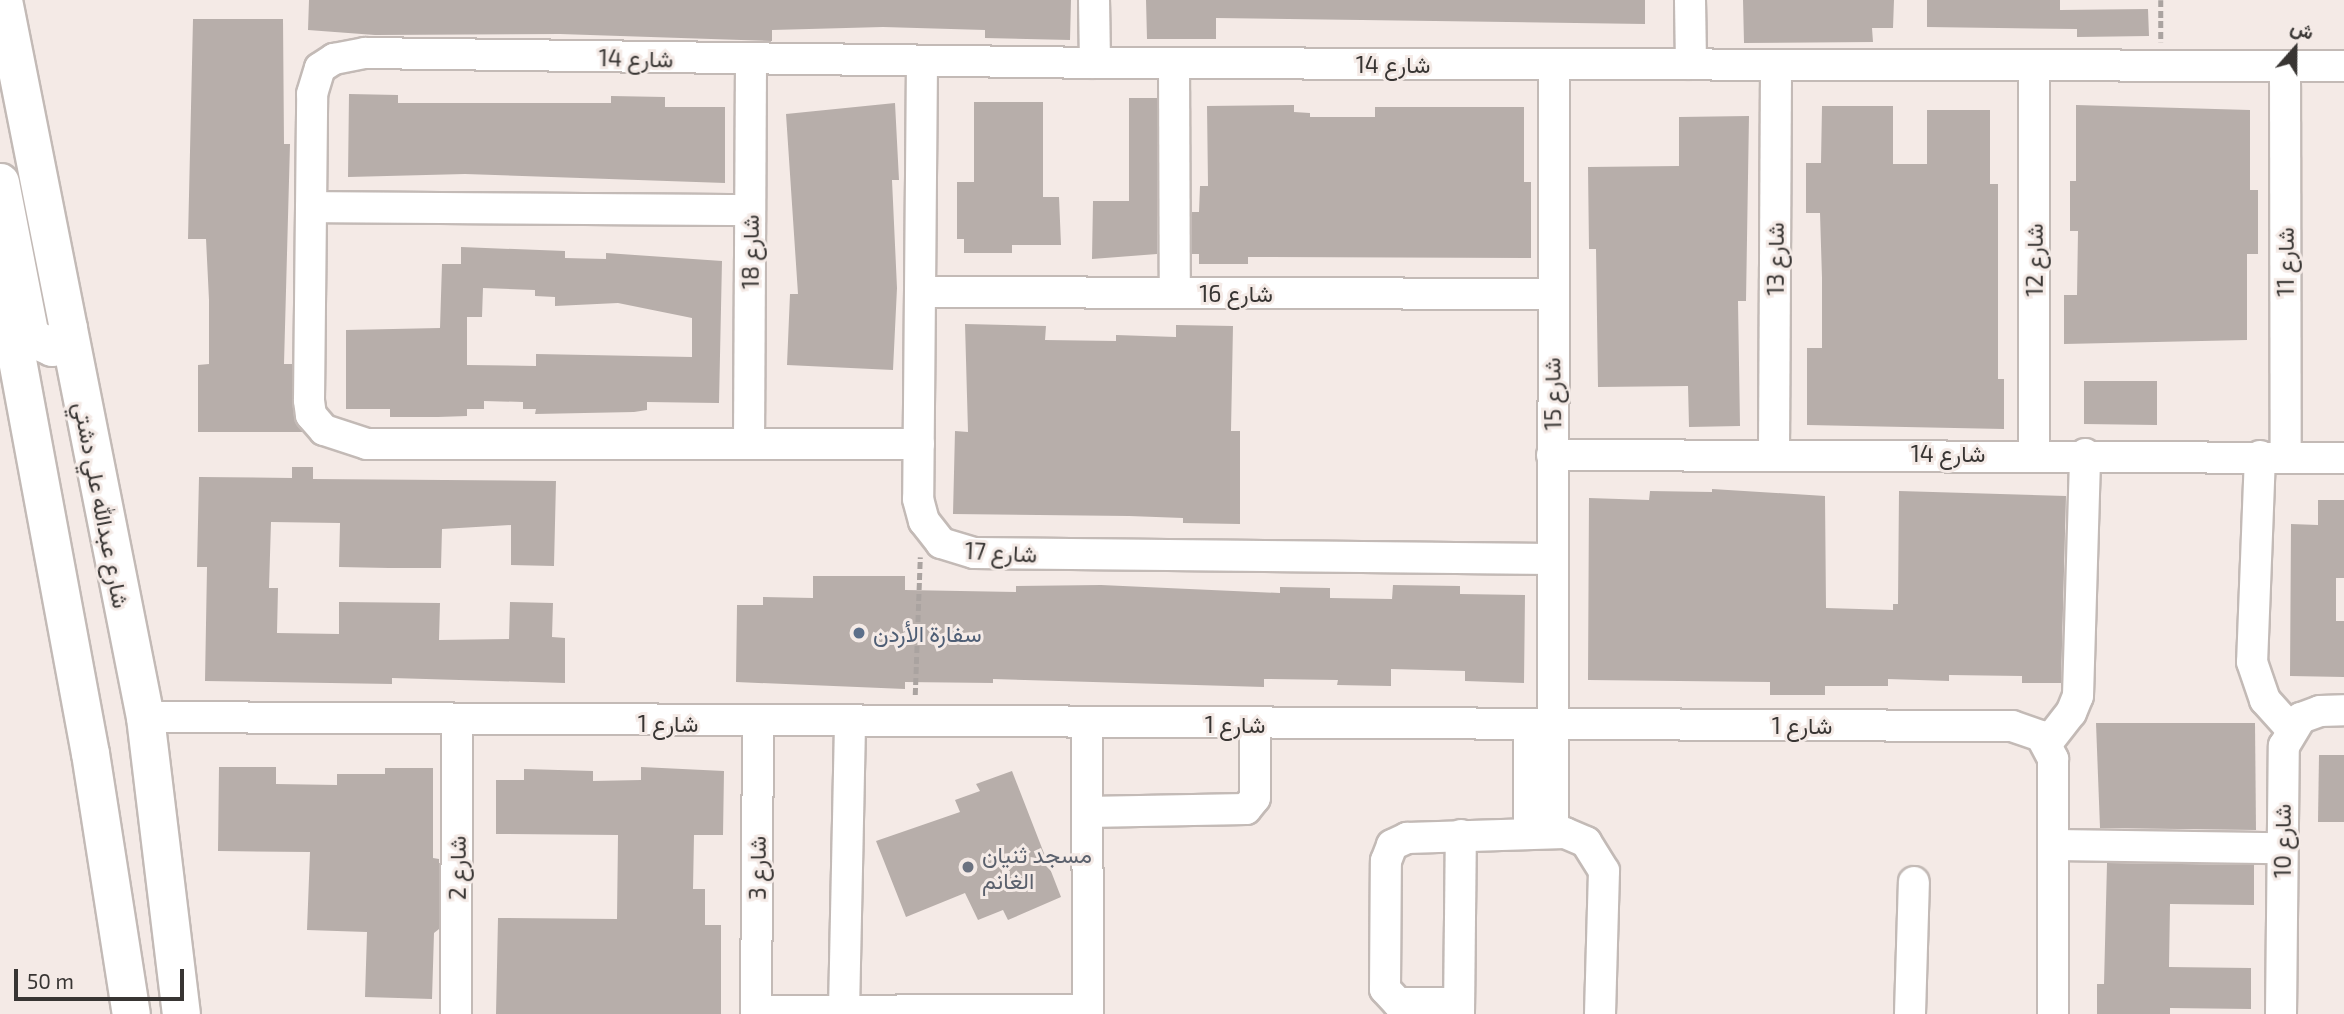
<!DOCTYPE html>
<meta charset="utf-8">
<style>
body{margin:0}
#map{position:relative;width:2344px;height:1014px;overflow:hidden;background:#f4eae6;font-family:"Exo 2",Vazirmatn,sans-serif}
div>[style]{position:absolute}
.building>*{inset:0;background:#b7aeaa}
.path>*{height:4.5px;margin-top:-2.25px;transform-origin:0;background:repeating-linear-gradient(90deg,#aaa3a0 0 7px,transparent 0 10.5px)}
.roads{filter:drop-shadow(2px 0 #c3bab6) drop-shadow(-2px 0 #c3bab6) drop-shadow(0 2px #c3bab6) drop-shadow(0 -2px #c3bab6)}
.minor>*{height:30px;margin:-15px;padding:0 15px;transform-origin:15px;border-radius:15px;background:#fff}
.major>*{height:37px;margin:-18.5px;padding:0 18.5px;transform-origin:18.5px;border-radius:18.5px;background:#fff}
.dots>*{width:19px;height:19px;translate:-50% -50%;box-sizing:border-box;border:4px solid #f4eae6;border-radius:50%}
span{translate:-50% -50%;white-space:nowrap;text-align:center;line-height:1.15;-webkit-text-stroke:6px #f4eae6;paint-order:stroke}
.street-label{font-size:23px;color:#383533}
.service-label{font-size:23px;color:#4e5e75}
.left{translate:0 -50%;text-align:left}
.worship-label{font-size:23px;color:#5b616d}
.north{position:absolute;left:2260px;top:14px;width:70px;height:70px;-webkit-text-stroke:5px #f4eae6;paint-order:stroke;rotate:21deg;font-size:19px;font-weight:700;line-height:28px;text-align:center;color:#383533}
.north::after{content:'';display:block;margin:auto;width:24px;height:32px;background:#383533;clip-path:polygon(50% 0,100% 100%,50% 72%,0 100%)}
.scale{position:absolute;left:14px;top:969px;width:170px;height:32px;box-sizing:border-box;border:4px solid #383533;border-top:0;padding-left:9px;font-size:21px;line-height:24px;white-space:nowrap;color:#383533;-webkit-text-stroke:5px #f4eae6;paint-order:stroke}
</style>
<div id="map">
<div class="building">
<div style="clip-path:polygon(309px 0,1071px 0,1070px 40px,985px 38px,985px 30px,883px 27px,772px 30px,772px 41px,560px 34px,375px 35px,308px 30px)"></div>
<div style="clip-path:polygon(1146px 0,1645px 0,1645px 24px,1216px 18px,1216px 39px,1147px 39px)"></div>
<div style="clip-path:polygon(1743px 0,1894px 0,1893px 28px,1872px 28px,1873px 42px,1744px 43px)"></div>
<div style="clip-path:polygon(1927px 0,2060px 0,2060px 10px,2148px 9px,2149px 36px,2077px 37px,2077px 29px,1927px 27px)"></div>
<div style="clip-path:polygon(193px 19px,283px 19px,284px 144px,290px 144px,284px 364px,292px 364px,294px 417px,303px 432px,198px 432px,198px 365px,209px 364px,209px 300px,206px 239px,188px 239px)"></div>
<div style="clip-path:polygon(349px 94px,398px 95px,398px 103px,611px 103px,611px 96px,665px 97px,665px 107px,725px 107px,725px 183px,465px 174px,348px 177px)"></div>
<div style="clip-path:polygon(1129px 98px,1157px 98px,1157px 254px,1092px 259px,1093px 201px,1129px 201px)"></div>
<div style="clip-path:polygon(974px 102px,1043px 102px,1043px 197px,1059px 197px,1061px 245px,1012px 245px,1012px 253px,964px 253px,964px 239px,957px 239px,957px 182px,974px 182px)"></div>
<div style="clip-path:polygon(895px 103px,899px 180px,892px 180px,897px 288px,893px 370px,787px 365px,790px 294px,798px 294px,786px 114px)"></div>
<div style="clip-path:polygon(1294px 105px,1294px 112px,1310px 113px,1310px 117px,1375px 117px,1375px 107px,1524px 107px,1524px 182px,1531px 182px,1531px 258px,1248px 257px,1248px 264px,1199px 264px,1199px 254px,1192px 254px,1192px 212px,1199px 212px,1200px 186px,1208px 186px,1207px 106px)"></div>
<div style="clip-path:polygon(2076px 105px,2250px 110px,2250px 190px,2258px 190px,2258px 254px,2247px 254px,2247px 340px,2064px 344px,2064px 295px,2077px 295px,2078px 231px,2070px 231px,2070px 181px,2076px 181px)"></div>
<div style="clip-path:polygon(1822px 106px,1893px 106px,1893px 164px,1927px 164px,1927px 110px,1990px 110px,1990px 184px,1998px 184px,1998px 379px,2004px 379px,2004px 429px,1807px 425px,1807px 348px,1822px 348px,1822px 278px,1820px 213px,1806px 213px,1806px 163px,1821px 163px)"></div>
<div style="clip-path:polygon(1749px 116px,1746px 301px,1738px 301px,1740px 426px,1689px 427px,1688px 386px,1598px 387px,1596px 249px,1589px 249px,1588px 167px,1679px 166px,1679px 117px)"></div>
<div style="clip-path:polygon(evenodd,461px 247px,565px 251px,565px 258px,606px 259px,606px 253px,722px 261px,719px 403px,647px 402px,647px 410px,634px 412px,535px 414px,536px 409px,523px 409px,523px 402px,484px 401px,484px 409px,467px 409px,467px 416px,438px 417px,390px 417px,390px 409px,346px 409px,346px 330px,440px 328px,442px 264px,461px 264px,461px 247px,483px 288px,535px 290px,535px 296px,555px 297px,555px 306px,618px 303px,692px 318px,692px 357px,536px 354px,536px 366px,467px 365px,467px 317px,482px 317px,483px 288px)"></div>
<div style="clip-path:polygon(965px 324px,1046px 326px,1045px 340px,1116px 341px,1116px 335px,1176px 337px,1176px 325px,1233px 326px,1231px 431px,1240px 431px,1240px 524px,1183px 523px,1183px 518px,1129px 516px,953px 514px,955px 431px,968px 432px)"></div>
<div style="clip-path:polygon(2084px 381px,2157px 381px,2157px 425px,2084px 424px)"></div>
<div style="clip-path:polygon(292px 467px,313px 467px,313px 479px,556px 481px,554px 566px,511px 565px,511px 525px,442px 529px,441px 568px,389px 568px,339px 567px,340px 523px,271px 522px,269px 588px,278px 588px,277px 633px,339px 634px,339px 602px,440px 603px,439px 640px,509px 639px,510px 602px,553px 603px,552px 637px,565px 638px,565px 683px,392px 678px,392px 684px,205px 681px,207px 567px,197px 567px,199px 477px,292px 478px)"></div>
<div style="clip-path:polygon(1712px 489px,1825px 496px,1826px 608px,1893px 610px,1893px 604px,1898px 604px,1899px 491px,2066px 496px,2061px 683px,2022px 683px,2022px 676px,1949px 675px,1949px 681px,1888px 679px,1888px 686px,1825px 686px,1825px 695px,1770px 695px,1770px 682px,1588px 680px,1589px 498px,1649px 500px,1650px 491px,1712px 492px)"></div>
<div style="clip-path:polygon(2318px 500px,2344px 500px,2344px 578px,2336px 578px,2336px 621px,2344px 621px,2344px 677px,2290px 676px,2291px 524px,2318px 525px)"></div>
<div style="clip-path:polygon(813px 576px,905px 576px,905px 590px,1016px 592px,1016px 586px,1101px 585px,1280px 593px,1280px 587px,1330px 588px,1330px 598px,1392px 599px,1393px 585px,1460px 586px,1460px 594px,1525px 595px,1524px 683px,1465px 681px,1465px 671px,1391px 669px,1391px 686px,1337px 685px,1338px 680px,1264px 679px,1264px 687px,993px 679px,993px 683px,905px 682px,905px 689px,736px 682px,737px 605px,763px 605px,763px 597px,813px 598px)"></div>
<div style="clip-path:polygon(2096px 723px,2255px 723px,2256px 830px,2100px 828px)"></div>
<div style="clip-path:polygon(2319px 755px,2344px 755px,2344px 822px,2318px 822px)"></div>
<div style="clip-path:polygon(219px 767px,276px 767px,276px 784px,337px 785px,337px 774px,385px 774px,385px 768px,433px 768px,433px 858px,439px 859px,439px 929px,434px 933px,432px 999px,365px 997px,367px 932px,307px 930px,310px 852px,218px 851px)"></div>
<div style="clip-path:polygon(641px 767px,724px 771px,723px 835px,694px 835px,693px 889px,705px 889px,705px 925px,721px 925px,721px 1014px,496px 1014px,498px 918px,617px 919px,618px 835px,496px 834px,496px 780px,524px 780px,524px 769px,593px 771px,593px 781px,641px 780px)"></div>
<div style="clip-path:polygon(1012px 771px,1061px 897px,1008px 920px,1003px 910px,978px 920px,965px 893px,906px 917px,876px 841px,960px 812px,955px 800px,980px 791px,976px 784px)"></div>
<div style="clip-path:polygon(2107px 863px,2254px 865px,2254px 905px,2170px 904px,2169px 967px,2251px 968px,2251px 1009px,2170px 1008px,2170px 1014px,2097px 1014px,2097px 984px,2104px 984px)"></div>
</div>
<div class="path">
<div style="left:2161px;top:0;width:42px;rotate:90deg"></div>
<div style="left:915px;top:695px;width:138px;rotate:-87.9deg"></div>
</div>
<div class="roads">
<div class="minor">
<div style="left:1094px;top:0;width:63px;rotate:89.1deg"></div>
<div style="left:1690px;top:0;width:64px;rotate:89.1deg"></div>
<div style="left:922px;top:62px;width:437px;rotate:90.5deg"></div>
<div style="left:918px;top:499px;width:23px;rotate:75deg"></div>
<div style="left:924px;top:521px;width:28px;rotate:52deg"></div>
<div style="left:941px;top:543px;width:34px;rotate:17deg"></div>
<div style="left:974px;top:553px;width:577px;rotate:0.6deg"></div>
<div style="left:1174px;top:63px;width:230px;rotate:89.8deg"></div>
<div style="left:2285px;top:67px;width:390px;rotate:89.9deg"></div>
<div style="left:311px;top:207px;width:439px;rotate:0.4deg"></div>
<div style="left:922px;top:292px;width:628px;rotate:0.18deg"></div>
<div style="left:749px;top:444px;width:384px;rotate:-89.7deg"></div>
<div style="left:919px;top:444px;width:552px;rotate:180deg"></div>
<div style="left:367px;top:444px;width:45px;rotate:-162deg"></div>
<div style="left:324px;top:430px;width:20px;rotate:-131deg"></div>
<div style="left:311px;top:415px;width:15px;rotate:-98deg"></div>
<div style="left:309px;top:400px;width:306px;rotate:-89.4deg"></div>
<div style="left:312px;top:94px;width:27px;rotate:-73deg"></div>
<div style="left:320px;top:68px;width:17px;rotate:-33deg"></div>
<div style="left:334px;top:59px;width:32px;rotate:-11deg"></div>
<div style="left:365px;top:53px;width:730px;rotate:0.78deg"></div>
<div style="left:1095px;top:63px;width:1249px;rotate:0.14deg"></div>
<div style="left:1774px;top:452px;width:387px;rotate:-89.7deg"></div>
<div style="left:2034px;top:454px;width:387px;rotate:-90deg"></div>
<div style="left:1552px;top:455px;width:792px;rotate:0.22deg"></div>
<div style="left:2260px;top:456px;width:206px;rotate:92.2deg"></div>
<div style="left:2252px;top:662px;width:40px;rotate:71.1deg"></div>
<div style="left:2265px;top:700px;width:39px;rotate:48deg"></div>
<div style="left:145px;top:717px;width:1867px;rotate:0.28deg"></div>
<div style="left:2012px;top:726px;width:31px;rotate:19deg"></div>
<div style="left:2041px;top:736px;width:26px;rotate:62deg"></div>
<div style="left:2053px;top:759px;width:255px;rotate:90deg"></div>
<div style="left:1087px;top:723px;width:291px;rotate:89.8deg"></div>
<div style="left:2048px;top:742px;width:37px;rotate:-52deg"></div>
<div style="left:2071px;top:713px;width:18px;rotate:-68deg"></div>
<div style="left:2078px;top:696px;width:242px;rotate:-88.3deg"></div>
<div style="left:1087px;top:812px;width:159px;rotate:-1.1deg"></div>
<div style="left:1246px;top:809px;width:14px;rotate:-51deg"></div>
<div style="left:1255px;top:798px;width:74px;rotate:-90deg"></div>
<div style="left:1553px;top:833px;width:769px;rotate:-89.93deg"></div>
<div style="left:1529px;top:834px;width:110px;rotate:-90deg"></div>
<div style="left:2054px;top:845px;width:228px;rotate:0.8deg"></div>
<div style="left:1459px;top:1003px;width:61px;rotate:180deg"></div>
<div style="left:1398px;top:1003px;width:19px;rotate:-133deg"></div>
<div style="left:1385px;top:989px;width:128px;rotate:-89.6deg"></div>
<div style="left:1386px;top:861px;width:17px;rotate:-69deg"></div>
<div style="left:1392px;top:845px;width:17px;rotate:-25deg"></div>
<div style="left:1407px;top:838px;width:158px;rotate:-1.8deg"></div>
<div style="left:1565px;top:833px;width:23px;rotate:23deg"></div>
<div style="left:1586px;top:842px;width:34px;rotate:58deg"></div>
<div style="left:1604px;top:871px;width:143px;rotate:91.6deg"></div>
<div style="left:756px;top:1011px;width:332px;rotate:-0.2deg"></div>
<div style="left:844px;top:1011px;width:288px;rotate:-88.8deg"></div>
<div style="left:456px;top:1014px;width:292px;rotate:-89.8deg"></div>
<div style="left:756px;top:1014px;width:291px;rotate:-89.6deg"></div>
<div style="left:1459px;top:1014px;width:179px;rotate:-89.4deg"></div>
<div style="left:1910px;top:1014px;width:132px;rotate:-88.3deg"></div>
<div style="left:2281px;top:1014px;width:268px;rotate:-89.4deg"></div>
<div style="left:2284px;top:746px;width:33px;rotate:-59deg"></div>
<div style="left:2301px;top:718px;width:20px;rotate:-20deg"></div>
<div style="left:2320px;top:711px;width:24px;rotate:-2deg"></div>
</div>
<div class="major">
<div style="left:3px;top:0;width:731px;rotate:78.8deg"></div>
<div style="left:145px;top:717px;width:299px;rotate:83.1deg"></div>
<div style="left:0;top:182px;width:158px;rotate:79deg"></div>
<div style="left:30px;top:337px;width:24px;rotate:24deg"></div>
<div style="left:52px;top:347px;width:14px;rotate:-30deg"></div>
<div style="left:64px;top:340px;width:13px;rotate:-72deg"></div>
<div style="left:0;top:268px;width:493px;rotate:79.5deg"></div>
<div style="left:90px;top:753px;width:264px;rotate:81.1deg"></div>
</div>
</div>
<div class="dots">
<div style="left:859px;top:633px;background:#5c6f8a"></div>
<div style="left:968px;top:867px;background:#6b7280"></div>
</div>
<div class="street-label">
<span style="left:636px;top:58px;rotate:1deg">شارع 14</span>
<span style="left:1393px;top:64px">شارع 14</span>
<span style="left:750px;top:252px;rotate:-90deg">شارع 18</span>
<span style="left:1775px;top:259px;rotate:-90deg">شارع 13</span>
<span style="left:2034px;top:260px;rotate:-90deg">شارع 12</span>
<span style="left:2285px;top:262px;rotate:-90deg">شارع 11</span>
<span style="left:1236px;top:293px">شارع 16</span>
<span style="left:1552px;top:394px;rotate:-91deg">شارع 15</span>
<span style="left:1948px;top:453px">شارع 14</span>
<span style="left:102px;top:505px;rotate:79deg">شارع عبدالله علي دشتي</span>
<span style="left:1001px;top:552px;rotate:3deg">شارع 17</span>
<span style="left:668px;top:723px">شارع 1</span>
<span style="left:1235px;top:724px">شارع 1</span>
<span style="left:1802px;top:725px">شارع 1</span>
<span style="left:2282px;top:841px;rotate:-90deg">شارع 10</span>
<span style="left:457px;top:868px;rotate:-90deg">شارع 2</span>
<span style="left:757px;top:868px;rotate:-90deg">شارع 3</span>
</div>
<div class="service-label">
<span class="left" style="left:873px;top:633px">سفارة الأردن</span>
</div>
<div class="worship-label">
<span class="left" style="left:982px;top:867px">مسجد ثنيان<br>الغانم</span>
</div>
<div class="north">ش</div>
<div class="scale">50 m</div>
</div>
